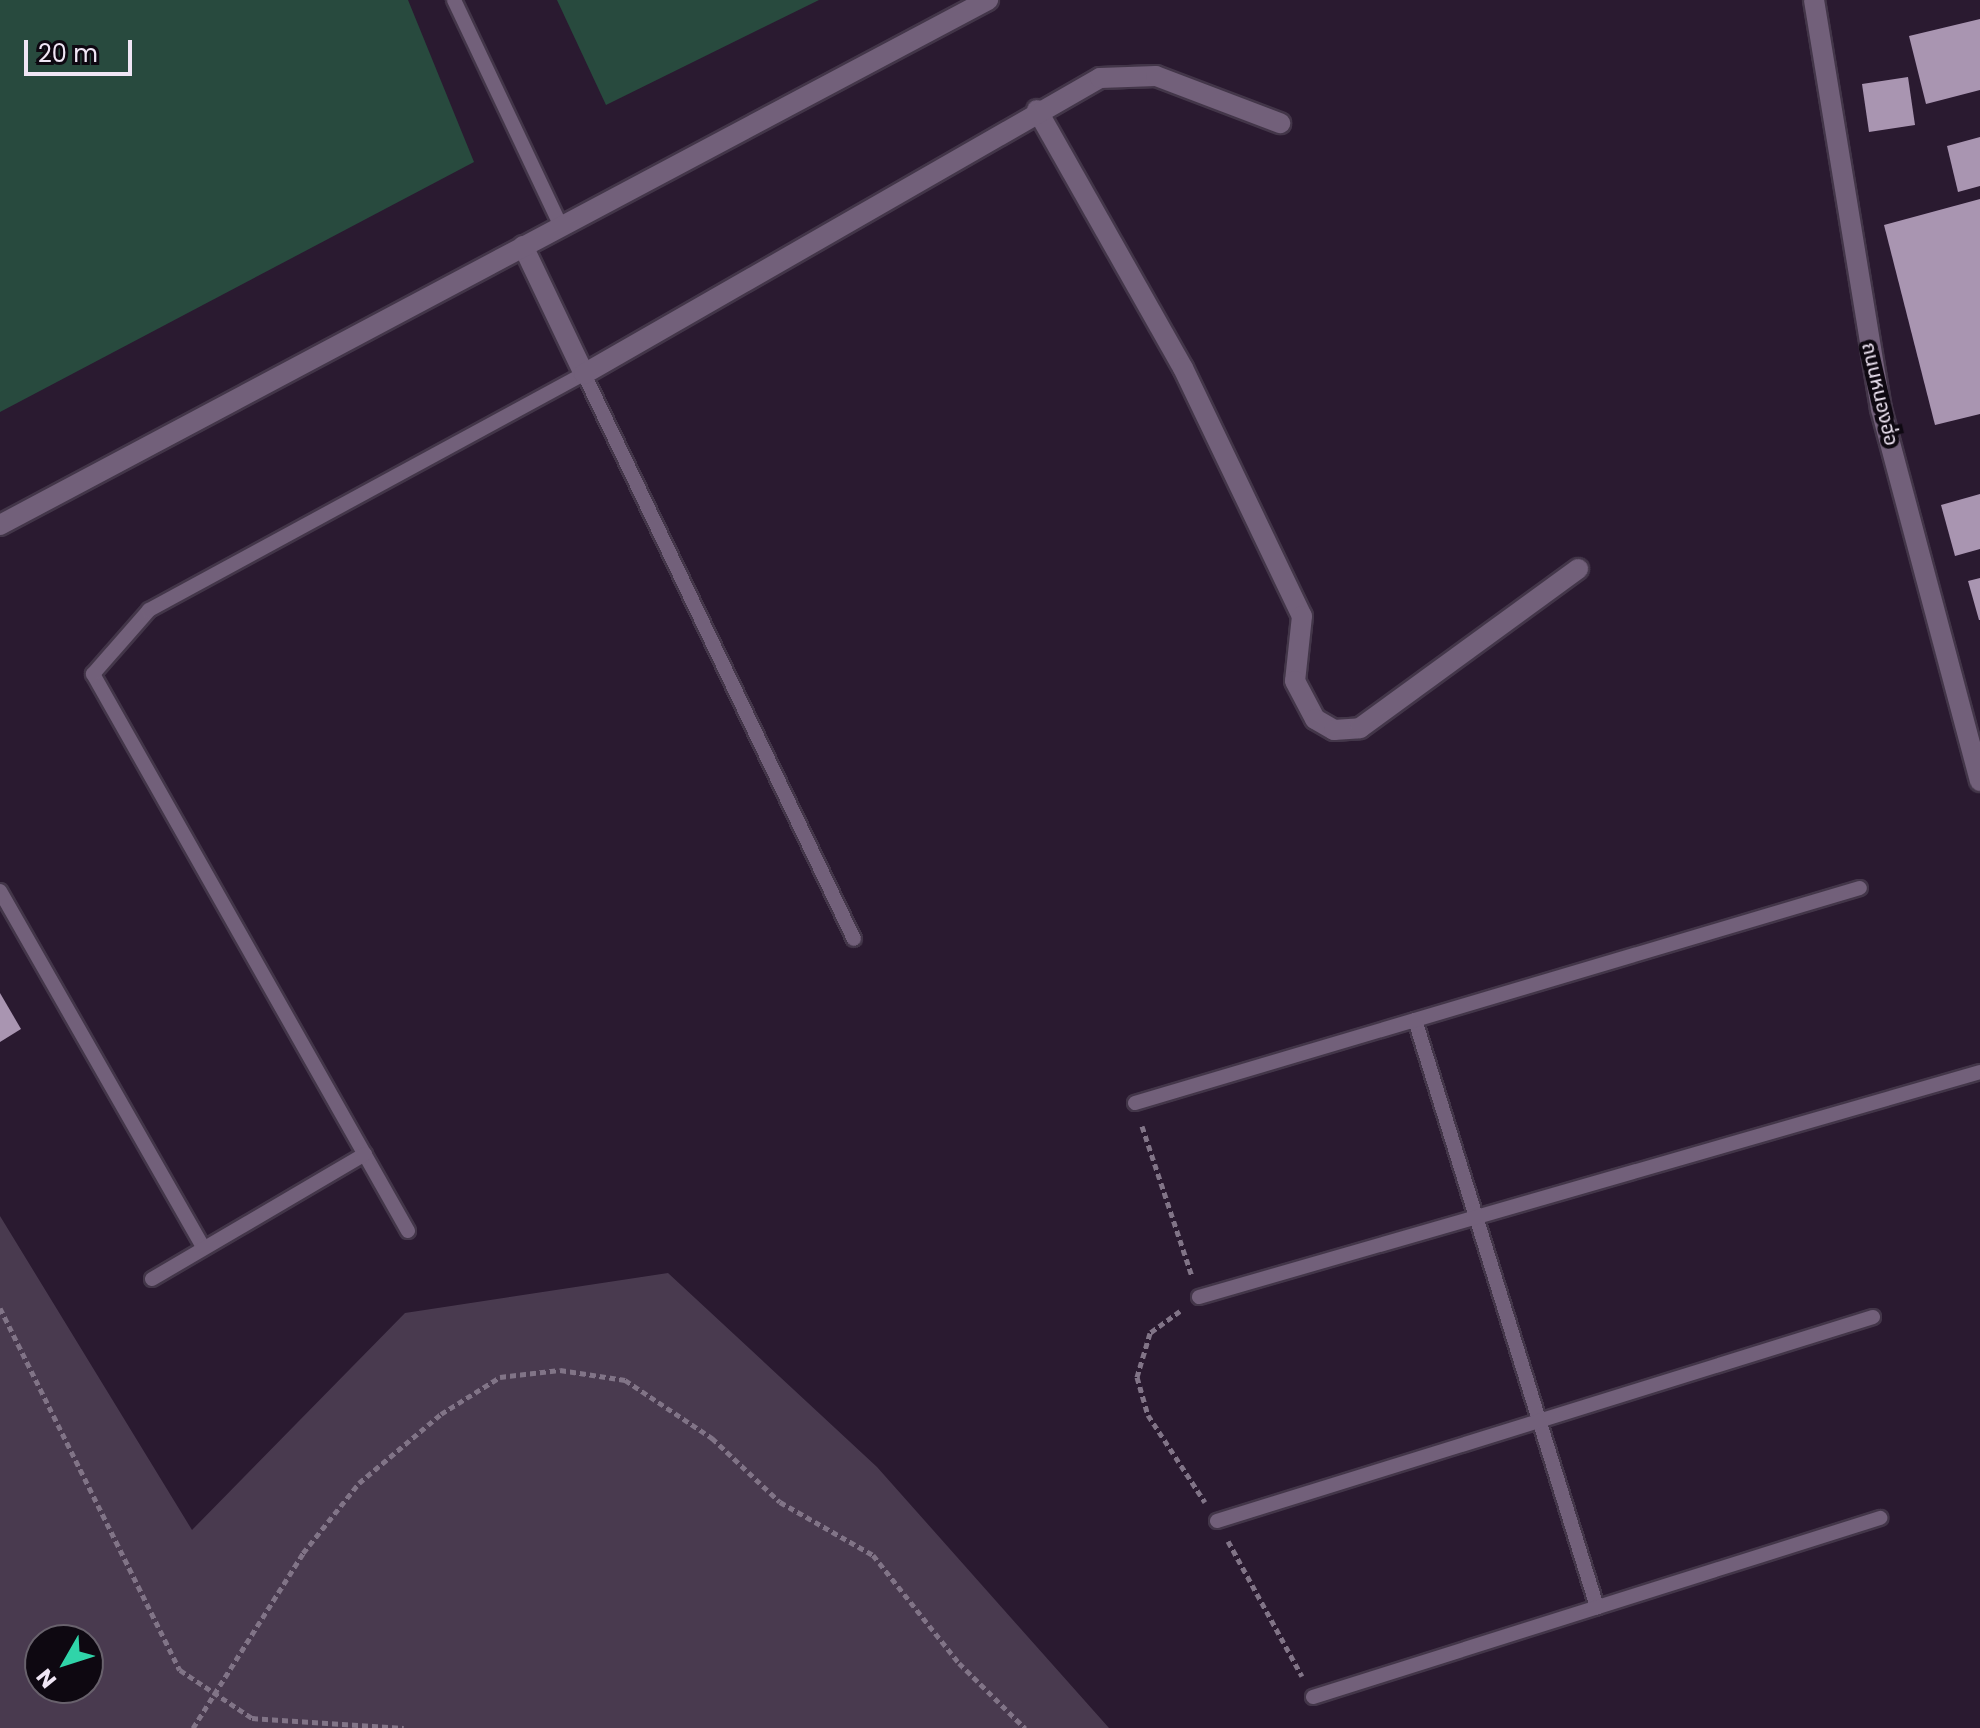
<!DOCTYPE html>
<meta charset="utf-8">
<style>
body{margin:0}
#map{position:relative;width:1980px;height:1728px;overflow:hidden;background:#2a1a30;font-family:Poppins,"Noto Sans Thai",sans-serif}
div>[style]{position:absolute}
.green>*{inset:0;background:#493a4f}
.water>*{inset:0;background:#284a3e}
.building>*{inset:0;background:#a995b1}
.path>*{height:5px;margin-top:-2.5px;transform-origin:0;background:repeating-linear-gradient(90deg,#817487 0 6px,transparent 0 10px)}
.roads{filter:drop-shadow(2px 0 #433649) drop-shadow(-2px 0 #433649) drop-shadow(0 2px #433649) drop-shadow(0 -2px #433649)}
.lane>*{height:14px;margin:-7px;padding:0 7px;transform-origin:7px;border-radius:7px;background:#72607a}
.street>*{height:20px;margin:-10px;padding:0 10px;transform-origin:10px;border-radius:10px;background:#72607a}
.secondary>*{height:20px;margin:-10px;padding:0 10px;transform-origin:10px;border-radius:10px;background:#72607a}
span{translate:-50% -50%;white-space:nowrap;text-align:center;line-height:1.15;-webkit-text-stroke:8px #0e0811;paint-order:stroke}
.street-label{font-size:20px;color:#f0e6f5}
.north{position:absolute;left:24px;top:1624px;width:80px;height:80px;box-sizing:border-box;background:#0e0811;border:2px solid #68616c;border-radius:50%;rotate:231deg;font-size:22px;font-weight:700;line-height:32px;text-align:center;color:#f0e6f5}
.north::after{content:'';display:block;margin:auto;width:28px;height:36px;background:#30d4a9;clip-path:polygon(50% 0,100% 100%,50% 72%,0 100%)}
.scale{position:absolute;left:24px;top:40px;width:108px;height:36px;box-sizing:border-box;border:4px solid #f0e6f5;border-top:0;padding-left:10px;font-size:24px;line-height:28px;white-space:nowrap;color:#f0e6f5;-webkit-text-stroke:6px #0e0811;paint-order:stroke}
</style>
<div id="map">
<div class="green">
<div style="clip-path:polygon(evenodd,0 1216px,192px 1530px,405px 1313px,668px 1273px,877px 1467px,1109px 1728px,0 1728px,0 1216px,40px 1640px,88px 1640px,88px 1688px,40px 1688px,40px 1640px)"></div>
</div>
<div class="water">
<div style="clip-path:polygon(0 0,408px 0,474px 162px,0 412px)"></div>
<div style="clip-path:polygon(557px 0,819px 0,606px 105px)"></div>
</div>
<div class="building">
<div style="clip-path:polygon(1980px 19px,1980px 90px,1926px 104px,1909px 36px)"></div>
<div style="clip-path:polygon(1908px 77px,1915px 125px,1869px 132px,1862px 84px)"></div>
<div style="clip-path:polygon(1980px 137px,1980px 186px,1958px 192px,1947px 146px)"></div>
<div style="clip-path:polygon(1980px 199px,1980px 414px,1935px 425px,1884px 225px)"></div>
<div style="clip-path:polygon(1980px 494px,1980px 549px,1955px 556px,1941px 505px)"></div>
<div style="clip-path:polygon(1980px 578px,1980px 620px,1979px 620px,1968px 581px)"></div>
<div style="clip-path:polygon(0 993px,21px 1029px,0 1042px)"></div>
</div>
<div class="path">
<div style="left:1142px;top:1126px;width:158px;rotate:71.6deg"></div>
<div style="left:0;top:1308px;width:404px;rotate:63.6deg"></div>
<div style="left:180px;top:1670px;width:87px;rotate:33.7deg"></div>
<div style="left:252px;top:1718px;width:152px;rotate:3.8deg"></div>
<div style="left:1180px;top:1311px;width:37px;rotate:144deg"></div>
<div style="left:1150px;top:1333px;width:46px;rotate:106.5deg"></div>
<div style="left:1137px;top:1377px;width:40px;rotate:74deg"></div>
<div style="left:1148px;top:1415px;width:104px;rotate:56.8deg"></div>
<div style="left:1228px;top:1541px;width:154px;rotate:61.3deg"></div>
<div style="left:193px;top:1728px;width:207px;rotate:-57.8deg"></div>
<div style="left:303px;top:1553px;width:90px;rotate:-51.3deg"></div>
<div style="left:359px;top:1483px;width:107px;rotate:-40.1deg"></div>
<div style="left:441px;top:1414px;width:70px;rotate:-32.1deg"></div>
<div style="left:500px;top:1377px;width:60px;rotate:-6.7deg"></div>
<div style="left:560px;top:1370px;width:66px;rotate:8.7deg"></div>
<div style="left:625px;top:1380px;width:105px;rotate:33.7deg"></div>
<div style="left:712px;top:1438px;width:93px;rotate:43.3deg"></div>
<div style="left:780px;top:1502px;width:107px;rotate:29.7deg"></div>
<div style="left:873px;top:1555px;width:138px;rotate:51.5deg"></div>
<div style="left:959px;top:1663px;width:93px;rotate:44.6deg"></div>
</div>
<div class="roads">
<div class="lane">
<div style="left:454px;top:0;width:250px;rotate:64.7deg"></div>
<div style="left:0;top:891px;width:411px;rotate:60.3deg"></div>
<div style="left:1415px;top:1020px;width:615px;rotate:72.77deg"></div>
<div style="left:1135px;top:1103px;width:756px;rotate:-16.52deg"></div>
<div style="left:408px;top:1231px;width:640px;rotate:-119.49deg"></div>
<div style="left:93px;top:674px;width:85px;rotate:-48.8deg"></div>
<div style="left:149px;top:610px;width:495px;rotate:-28.5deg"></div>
<div style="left:584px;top:374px;width:626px;rotate:64.46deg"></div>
<div style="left:152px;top:1279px;width:247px;rotate:-30.4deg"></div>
<div style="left:1199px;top:1297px;width:813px;rotate:-16.07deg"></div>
<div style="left:1217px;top:1521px;width:687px;rotate:-17.27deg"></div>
<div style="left:1313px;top:1697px;width:595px;rotate:-17.52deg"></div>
</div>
<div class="street">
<div style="left:1037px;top:110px;width:296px;rotate:60.5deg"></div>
<div style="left:1183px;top:368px;width:275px;rotate:64.4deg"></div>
<div style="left:1302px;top:616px;width:65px;rotate:96.1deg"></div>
<div style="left:1295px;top:681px;width:43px;rotate:62.2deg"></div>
<div style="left:1315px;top:719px;width:22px;rotate:30deg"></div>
<div style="left:1334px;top:730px;width:26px;rotate:-4deg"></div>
<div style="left:1360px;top:728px;width:270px;rotate:-36.1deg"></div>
<div style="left:523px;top:246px;width:142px;rotate:64.5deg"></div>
<div style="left:584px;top:374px;width:595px;rotate:-29.84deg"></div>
<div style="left:1100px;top:78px;width:56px;rotate:-2deg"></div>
<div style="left:1156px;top:76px;width:133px;rotate:20.8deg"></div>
<div style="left:0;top:525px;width:1119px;rotate:-27.99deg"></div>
</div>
<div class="secondary">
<div style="left:1814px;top:0;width:414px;rotate:80.7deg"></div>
<div style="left:1881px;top:409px;width:385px;rotate:75.1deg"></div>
</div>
</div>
<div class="street-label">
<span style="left:1880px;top:394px;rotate:77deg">ถนนหนองฮ่อ</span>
</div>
<div class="north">N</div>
<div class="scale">20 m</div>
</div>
